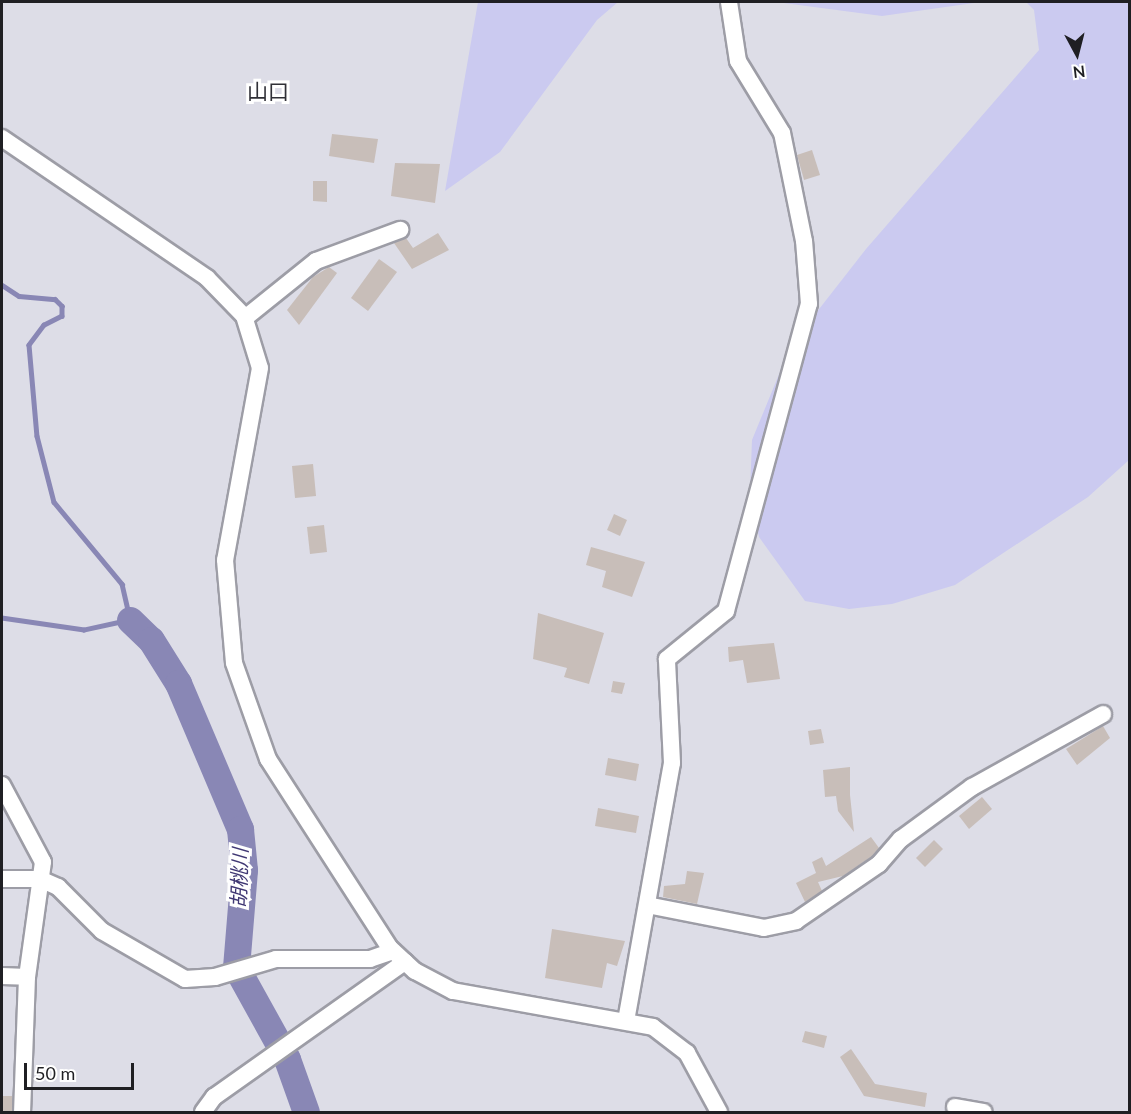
<!DOCTYPE html>
<meta charset="utf-8">
<style>
body{margin:0}
#map{position:relative;width:1131px;height:1114px;overflow:hidden;background:#dddde7;font-family:Lato,"Noto Sans JP",sans-serif}
div>[style]{position:absolute}
.green>*{inset:0;background:#cbcaf0}
.stream>*{height:4.5px;margin:-2.25px;padding:0 2.25px;transform-origin:2.25px;border-radius:2.25px;background:#8987b5}
.river>*{height:27px;margin:-13.5px;padding:0 13.5px;transform-origin:13.5px;border-radius:13.5px;background:#8987b5}
.building>*{inset:0;background:#c8beb9}
.roads{filter:drop-shadow(2px 0 #9d9da6) drop-shadow(-2px 0 #9d9da6) drop-shadow(0 2px #9d9da6) drop-shadow(0 -2px #9d9da6)}
.minor>*{height:16px;margin:-8px;padding:0 8px;transform-origin:8px;border-radius:8px;background:#fff}
span{translate:-50% -50%;white-space:nowrap;text-align:center;line-height:1.15;-webkit-text-stroke:6px #fff;paint-order:stroke}
.water-label{font-size:20px;color:#403874;font-style:italic}
.quarter-label{font-size:21px;color:#303037}
.frame{position:absolute;inset:0;border:3px solid #1f1f23;pointer-events:none}
.north{position:absolute;left:1047px;top:24px;width:60px;height:60px;-webkit-text-stroke:4px #fff;paint-order:stroke;rotate:173deg;font-size:16px;font-weight:700;line-height:24px;text-align:center;color:#1f1f23}
.north::after{content:'';display:block;margin:auto;width:21px;height:27px;background:#1f1f23;clip-path:polygon(50% 0,100% 100%,50% 72%,0 100%)}
.scale{position:absolute;left:24px;top:1063px;width:110px;height:27px;box-sizing:border-box;border:3px solid #1f1f23;border-top:0;padding-left:8px;font-size:18px;line-height:21px;white-space:nowrap;color:#1f1f23;-webkit-text-stroke:4px #fff;paint-order:stroke}
</style>
<div id="map">
<div class="green">
<div style="clip-path:polygon(478px 2px,618px 2px,597px 20px,500px 152px,445px 191px)"></div>
<div style="clip-path:polygon(776px 2px,981px 2px,882px 16px)"></div>
<div style="clip-path:polygon(1026px 2px,1129px 2px,1129px 460px,1088px 497px,955px 585px,892px 604px,849px 609px,805px 601px,759px 537px,750px 492px,752px 440px,791px 345px,866px 249px,1039px 50px,1034px 10px)"></div>
</div>
<div class="stream">
<div style="left:2px;top:285px;width:20px;rotate:33deg"></div>
<div style="left:19px;top:296px;width:36px;rotate:5deg"></div>
<div style="left:55px;top:299px;width:10px;rotate:45deg"></div>
<div style="left:62px;top:306px;width:10px;rotate:90deg"></div>
<div style="left:62px;top:316px;width:20px;rotate:153deg"></div>
<div style="left:44px;top:325px;width:25px;rotate:127deg"></div>
<div style="left:29px;top:345px;width:91px;rotate:85deg"></div>
<div style="left:37px;top:436px;width:68px;rotate:75.6deg"></div>
<div style="left:54px;top:502px;width:107px;rotate:50.3deg"></div>
<div style="left:122px;top:584px;width:37px;rotate:77deg"></div>
<div style="left:130px;top:620px;width:47px;rotate:167.7deg"></div>
<div style="left:84px;top:630px;width:83px;rotate:-171.7deg"></div>
</div>
<div class="river">
<div style="left:130px;top:620px;width:29px;rotate:44deg"></div>
<div style="left:151px;top:640px;width:51px;rotate:57.9deg"></div>
<div style="left:178px;top:683px;width:159px;rotate:67deg"></div>
<div style="left:240px;top:829px;width:41px;rotate:84.4deg"></div>
<div style="left:244px;top:870px;width:97px;rotate:94.7deg"></div>
<div style="left:236px;top:967px;width:105px;rotate:61deg"></div>
<div style="left:287px;top:1059px;width:56px;rotate:70.3deg"></div>
</div>
<div class="building">
<div style="clip-path:polygon(332px 134px,378px 139px,374px 163px,329px 156px)"></div>
<div style="clip-path:polygon(812px 150px,820px 175px,804px 180px,797px 155px)"></div>
<div style="clip-path:polygon(395px 163px,440px 164px,435px 203px,391px 196px)"></div>
<div style="clip-path:polygon(313px 181px,327px 181px,327px 202px,313px 201px)"></div>
<div style="clip-path:polygon(438px 233px,449px 250px,412px 269px,394px 243px,406px 238px,413px 248px)"></div>
<div style="clip-path:polygon(379px 259px,397px 272px,368px 311px,351px 298px)"></div>
<div style="clip-path:polygon(329px 267px,337px 273px,299px 325px,287px 310px,313px 277px)"></div>
<div style="clip-path:polygon(313px 464px,316px 496px,295px 498px,292px 466px)"></div>
<div style="clip-path:polygon(614px 514px,627px 520px,620px 536px,607px 530px)"></div>
<div style="clip-path:polygon(324px 525px,327px 552px,310px 554px,307px 527px)"></div>
<div style="clip-path:polygon(591px 547px,645px 562px,632px 597px,602px 587px,606px 571px,586px 565px)"></div>
<div style="clip-path:polygon(538px 613px,604px 633px,589px 684px,564px 677px,567px 668px,533px 659px)"></div>
<div style="clip-path:polygon(774px 643px,780px 679px,747px 683px,743px 660px,729px 662px,728px 647px)"></div>
<div style="clip-path:polygon(613px 681px,625px 683px,622px 694px,611px 692px)"></div>
<div style="clip-path:polygon(1103px 726px,1110px 738px,1077px 765px,1066px 749px)"></div>
<div style="clip-path:polygon(821px 729px,824px 743px,810px 745px,808px 731px)"></div>
<div style="clip-path:polygon(608px 758px,639px 764px,636px 781px,605px 775px)"></div>
<div style="clip-path:polygon(850px 767px,850px 795px,854px 832px,838px 811px,836px 796px,825px 797px,823px 770px)"></div>
<div style="clip-path:polygon(982px 797px,992px 809px,969px 829px,959px 816px)"></div>
<div style="clip-path:polygon(598px 808px,639px 816px,636px 833px,595px 826px)"></div>
<div style="clip-path:polygon(871px 837px,879px 848px,872px 856px,843px 876px,818px 882px,822px 891px,805px 902px,796px 883px,816px 873px,812px 862px,822px 857px,826px 866px)"></div>
<div style="clip-path:polygon(934px 840px,943px 849px,925px 867px,916px 858px)"></div>
<div style="clip-path:polygon(687px 871px,704px 873px,697px 904px,663px 897px,664px 886px,685px 884px)"></div>
<div style="clip-path:polygon(552px 929px,625px 941px,617px 966px,607px 963px,602px 988px,545px 978px)"></div>
<div style="clip-path:polygon(805px 1031px,827px 1036px,824px 1048px,802px 1042px)"></div>
<div style="clip-path:polygon(851px 1049px,875px 1084px,927px 1093px,925px 1107px,864px 1096px,840px 1057px)"></div>
<div style="clip-path:polygon(2px 1096px,12px 1096px,12px 1113px,2px 1113px)"></div>
</div>
<div class="roads">
<div class="minor">
<div style="left:2px;top:138px;width:248px;rotate:34.3deg"></div>
<div style="left:207px;top:278px;width:53px;rotate:45.8deg"></div>
<div style="left:244px;top:316px;width:54px;rotate:72.9deg"></div>
<div style="left:260px;top:368px;width:195px;rotate:100.3deg"></div>
<div style="left:225px;top:560px;width:103px;rotate:85deg"></div>
<div style="left:234px;top:663px;width:102px;rotate:70.5deg"></div>
<div style="left:268px;top:759px;width:225px;rotate:57.2deg"></div>
<div style="left:390px;top:948px;width:34px;rotate:43deg"></div>
<div style="left:415px;top:971px;width:43px;rotate:27.8deg"></div>
<div style="left:453px;top:991px;width:203px;rotate:10.2deg"></div>
<div style="left:653px;top:1027px;width:43px;rotate:37.4deg"></div>
<div style="left:687px;top:1053px;width:67px;rotate:61.5deg"></div>
<div style="left:245px;top:318px;width:91px;rotate:-38.8deg"></div>
<div style="left:316px;top:261px;width:90px;rotate:-20.3deg"></div>
<div style="left:2px;top:785px;width:87px;rotate:62deg"></div>
<div style="left:43px;top:862px;width:116px;rotate:97.9deg"></div>
<div style="left:27px;top:977px;width:135px;rotate:92.1deg"></div>
<div style="left:2px;top:879px;width:38px"></div>
<div style="left:40px;top:879px;width:20px;rotate:24deg"></div>
<div style="left:58px;top:887px;width:62px;rotate:45deg"></div>
<div style="left:102px;top:931px;width:96px;rotate:30deg"></div>
<div style="left:185px;top:979px;width:30px;rotate:-4deg"></div>
<div style="left:215px;top:977px;width:64px;rotate:-16.4deg"></div>
<div style="left:276px;top:959px;width:94px"></div>
<div style="left:370px;top:959px;width:24px;rotate:-19deg"></div>
<div style="left:647px;top:905px;width:119px;rotate:11.1deg"></div>
<div style="left:764px;top:928px;width:33px;rotate:-12deg"></div>
<div style="left:796px;top:921px;width:101px;rotate:-34.5deg"></div>
<div style="left:879px;top:864px;width:33px;rotate:-49deg"></div>
<div style="left:901px;top:839px;width:88px;rotate:-36.2deg"></div>
<div style="left:972px;top:787px;width:150px;rotate:-29.1deg"></div>
<div style="left:2px;top:976px;width:25px;rotate:2deg"></div>
<div style="left:626px;top:1021px;width:262px;rotate:-79.9deg"></div>
<div style="left:672px;top:763px;width:104px;rotate:-92.8deg"></div>
<div style="left:667px;top:659px;width:76px;rotate:-39.1deg"></div>
<div style="left:726px;top:611px;width:318px;rotate:-74.9deg"></div>
<div style="left:809px;top:304px;width:63px;rotate:-94.5deg"></div>
<div style="left:804px;top:241px;width:110px;rotate:-101.5deg"></div>
<div style="left:782px;top:133px;width:84px;rotate:-121.4deg"></div>
<div style="left:738px;top:61px;width:60px;rotate:-98.7deg"></div>
<div style="left:955px;top:1107px;width:29px;rotate:10deg"></div>
<div style="left:203px;top:1112px;width:19px;rotate:-54deg"></div>
<div style="left:214px;top:1097px;width:234px;rotate:-35.3deg"></div>
</div>
</div>
<div class="water-label">
<span style="left:239px;top:878px;rotate:-88deg">胡桃川</span>
</div>
<div class="quarter-label">
<span style="left:268px;top:91px">山口</span>
</div>
<div class="frame"></div>
<div class="north">N</div>
<div class="scale">50 m</div>
</div>
